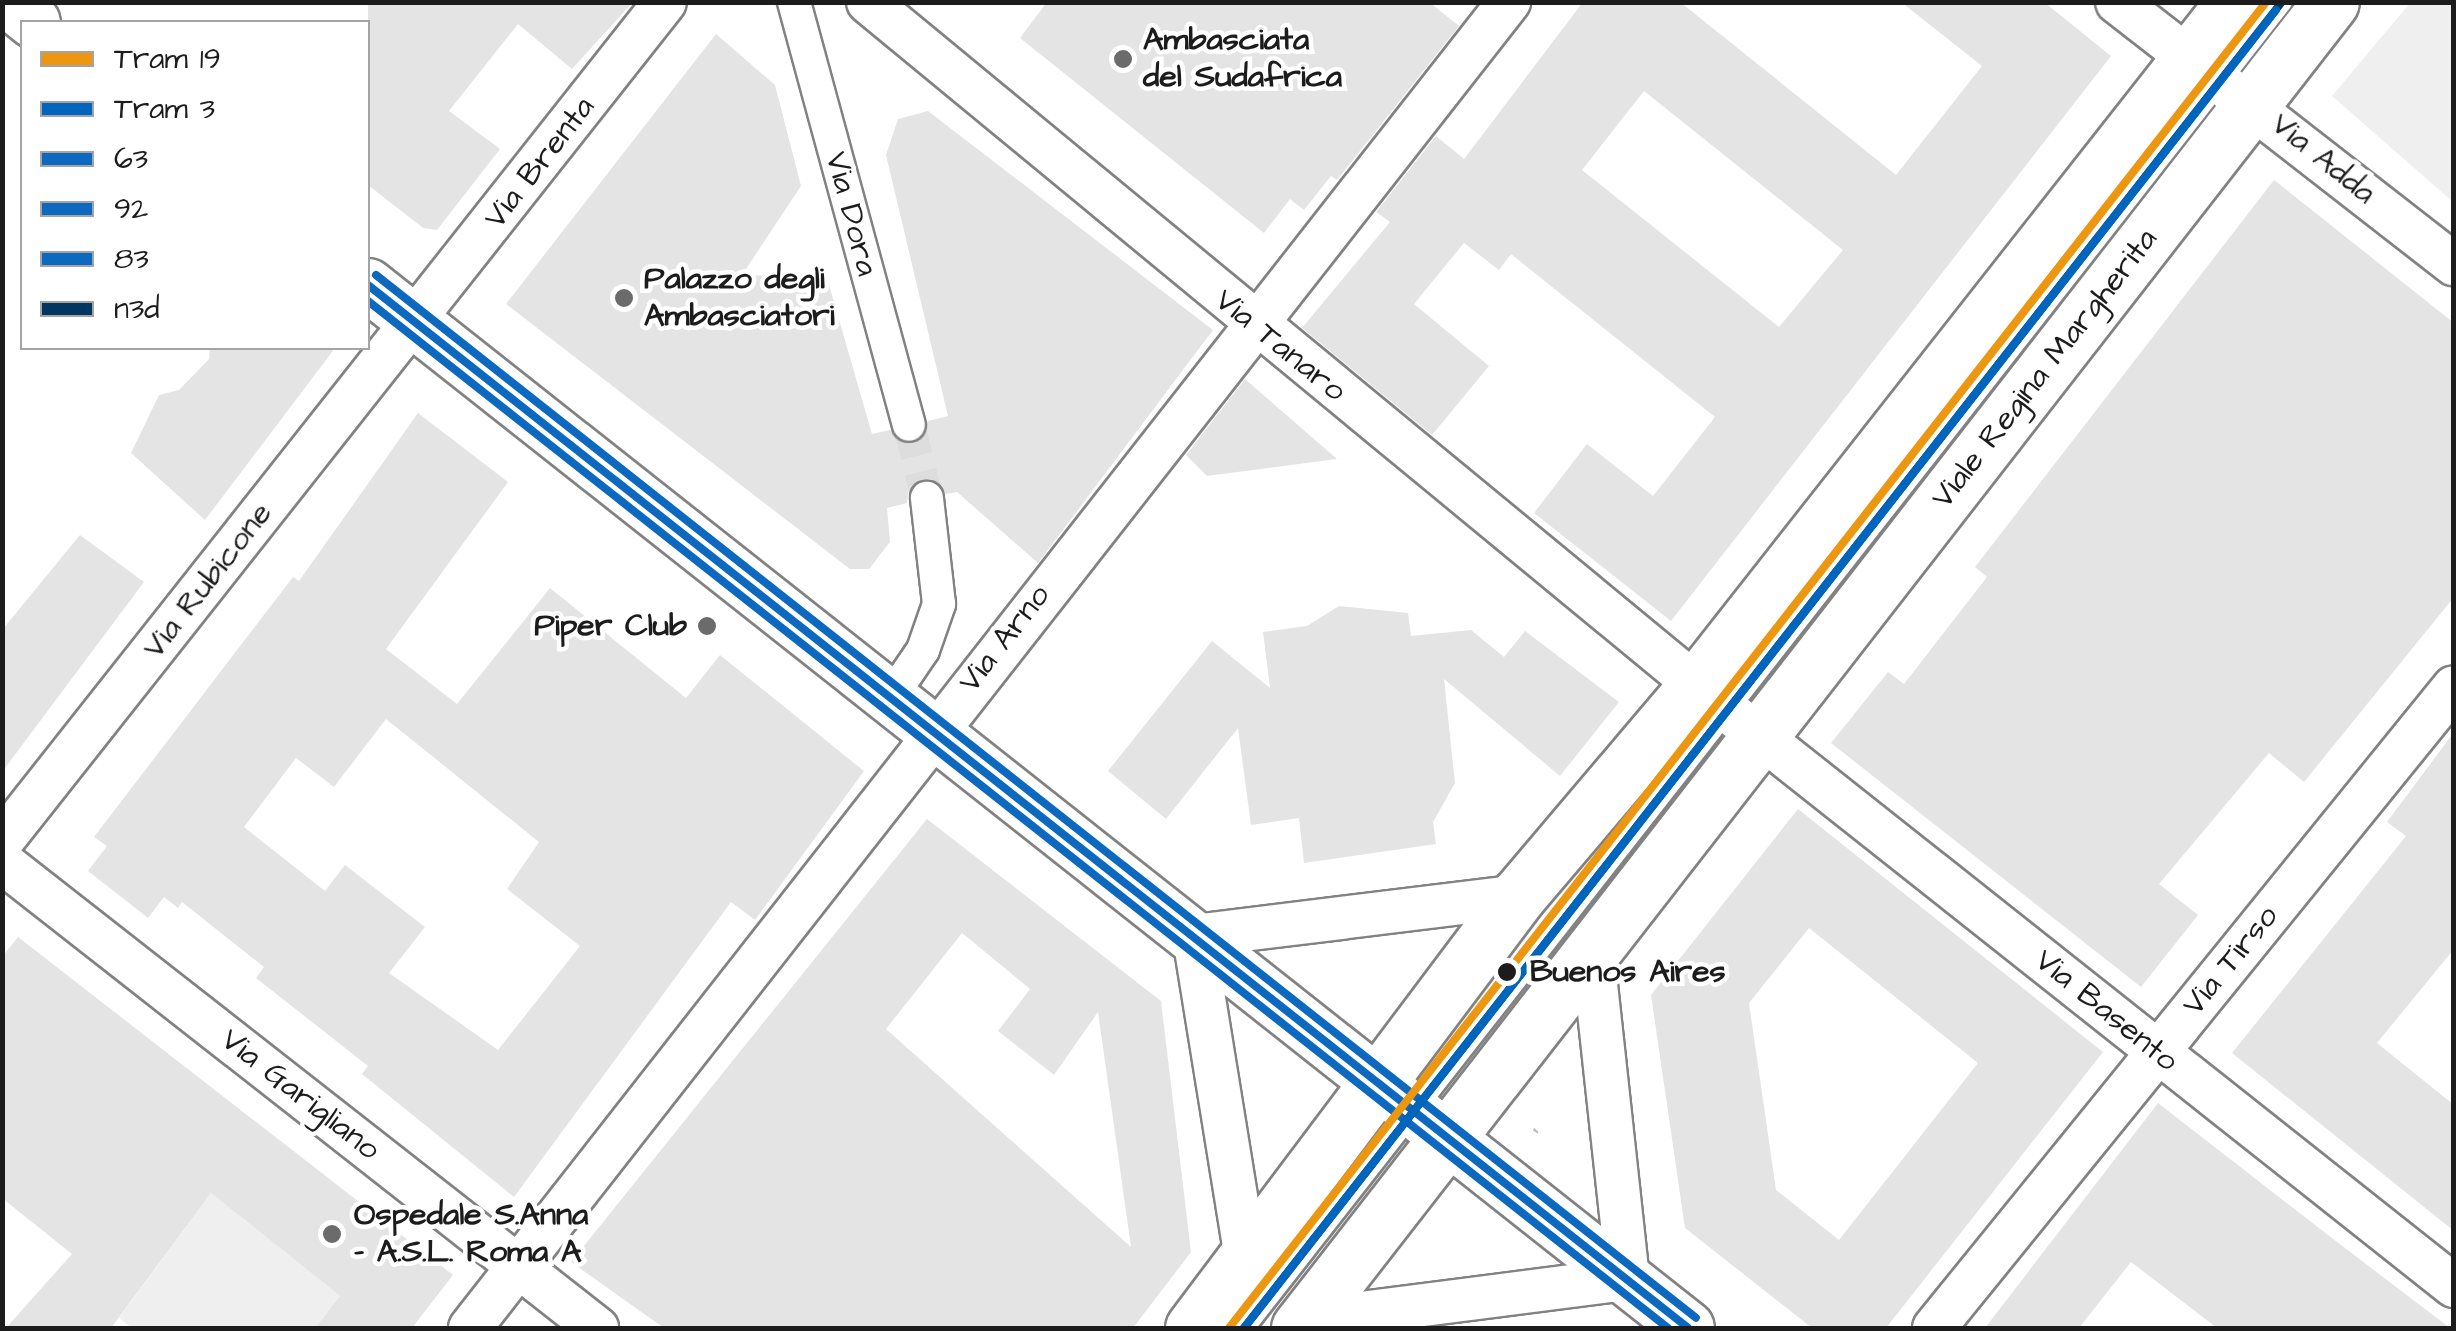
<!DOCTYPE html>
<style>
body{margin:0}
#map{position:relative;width:2456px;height:1331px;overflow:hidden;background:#fff;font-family:"Architects Daughter",sans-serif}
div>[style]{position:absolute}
.green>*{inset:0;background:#efefef}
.building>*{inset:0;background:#e4e4e4}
.pedestrian-tunnel>*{height:32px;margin-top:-16px;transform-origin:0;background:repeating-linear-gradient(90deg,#ddd 0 32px,transparent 0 48px)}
.path>*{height:6px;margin-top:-3px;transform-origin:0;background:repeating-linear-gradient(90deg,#bebebe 0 2.5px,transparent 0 10.5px)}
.roads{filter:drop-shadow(2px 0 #828282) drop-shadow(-2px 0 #828282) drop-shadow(0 2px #828282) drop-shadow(0 -2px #828282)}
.service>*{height:20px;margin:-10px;padding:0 10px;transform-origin:10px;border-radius:10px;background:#fff}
.pedestrian>*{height:32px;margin:-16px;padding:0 16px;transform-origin:16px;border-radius:16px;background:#fff}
.minor>*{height:42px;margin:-21px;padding:0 21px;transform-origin:21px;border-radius:21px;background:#fff}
.tertiary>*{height:52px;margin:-26px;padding:0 26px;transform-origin:26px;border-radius:26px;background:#fff}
.secondary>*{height:55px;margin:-27.5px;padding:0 27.5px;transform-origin:27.5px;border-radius:27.5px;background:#fff}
.bus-1>*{height:8px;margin:-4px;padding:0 4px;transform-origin:4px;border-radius:4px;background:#0c69bf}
.bus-2>*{height:8px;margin:-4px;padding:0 4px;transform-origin:4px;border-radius:4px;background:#0c69bf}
.bus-3>*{height:8px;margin:-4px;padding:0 4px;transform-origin:4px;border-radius:4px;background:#0c69bf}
.bus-4>*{height:8px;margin:-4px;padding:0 4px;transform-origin:4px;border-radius:4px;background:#00365f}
.tram-1>*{height:8px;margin:-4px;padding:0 4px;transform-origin:4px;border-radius:4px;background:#ed960f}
.tram-2>*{height:8px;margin:-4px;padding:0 4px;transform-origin:4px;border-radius:4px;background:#0065bd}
.dots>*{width:28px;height:28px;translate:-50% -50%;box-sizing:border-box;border:5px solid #fff;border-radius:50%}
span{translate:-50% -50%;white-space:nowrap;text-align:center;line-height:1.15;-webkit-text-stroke:9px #fff;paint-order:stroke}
.poi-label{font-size:32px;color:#1c1c1c;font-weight:700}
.left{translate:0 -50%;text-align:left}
.right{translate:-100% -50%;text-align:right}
.street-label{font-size:32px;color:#1c1c1c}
.stop-label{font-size:32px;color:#1c1c1c;font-weight:700}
.frame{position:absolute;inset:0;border:5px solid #1c1c1c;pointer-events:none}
.legend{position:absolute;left:20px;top:20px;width:350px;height:330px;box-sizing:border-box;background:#fff;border:2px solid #a4a4a4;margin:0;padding:12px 18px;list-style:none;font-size:30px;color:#1c1c1c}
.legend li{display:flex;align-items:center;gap:20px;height:50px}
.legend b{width:50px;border:2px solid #a4a4a4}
</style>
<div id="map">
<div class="green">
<div style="clip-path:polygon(2410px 3px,2453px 3px,2453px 202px,2332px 96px)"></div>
<div style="clip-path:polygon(211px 1193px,340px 1296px,315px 1328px,132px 1328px,119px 1318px)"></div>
</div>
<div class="building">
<div style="clip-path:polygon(368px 2px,633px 2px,572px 69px,518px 24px,449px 111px,500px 149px,437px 230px,423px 228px,368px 185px)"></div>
<div style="clip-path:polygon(1047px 2px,1429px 2px,1459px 26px,1337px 180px,1331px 176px,1304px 210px,1290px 199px,1264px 233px,1020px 38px)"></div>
<div style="clip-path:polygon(evenodd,1583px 2px,1680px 2px,1896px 175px,1982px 66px,1901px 2px,2044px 2px,2111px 56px,1671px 621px,1534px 513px,1587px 444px,1653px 496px,1715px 417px,1511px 254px,1499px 270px,1464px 243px,1414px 304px,1489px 366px,1432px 435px,1302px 328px,1390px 222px,1376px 212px,1436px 136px,1464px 159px,1583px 2px,1644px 91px,1843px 250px,1779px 327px,1582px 170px,1644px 91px)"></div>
<div style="clip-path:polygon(716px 34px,775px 85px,801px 186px,742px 275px,827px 278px,872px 434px,890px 430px,913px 444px,928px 421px,948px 416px,886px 155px,898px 119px,928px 111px,1213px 330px,1038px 563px,957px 492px,946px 494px,926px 478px,909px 489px,907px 503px,887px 508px,890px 542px,869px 569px,850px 569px,506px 304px)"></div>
<div style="clip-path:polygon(2274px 180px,2454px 323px,2454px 597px,2304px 782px,2269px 753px,2159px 884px,2198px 915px,2141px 987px,1831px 743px,1888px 672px,1904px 684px,1987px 577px,1975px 567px)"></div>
<div style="clip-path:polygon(210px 348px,335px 348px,205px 520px,131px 453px,159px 395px,179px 390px,209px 359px)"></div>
<div style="clip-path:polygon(1245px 379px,1337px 459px,1207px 476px,1186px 455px)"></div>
<div style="clip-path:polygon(evenodd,418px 413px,508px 482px,386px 649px,457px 704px,550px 588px,686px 698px,720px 655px,864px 771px,755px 920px,731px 902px,514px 1197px,362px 1074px,368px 1066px,256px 978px,264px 967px,182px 902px,178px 908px,164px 897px,148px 918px,88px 871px,107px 846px,94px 837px,293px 577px,299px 581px,418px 413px,386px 719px,539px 842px,507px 889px,580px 946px,498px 1050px,389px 973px,425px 927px,345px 865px,325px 891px,244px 827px,296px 758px,334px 787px,386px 719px)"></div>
<div style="clip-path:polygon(80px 535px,144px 582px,2px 772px,2px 630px)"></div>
<div style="clip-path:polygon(1339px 606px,1408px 613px,1411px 636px,1471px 630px,1504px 657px,1525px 631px,1619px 702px,1560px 776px,1444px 679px,1455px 783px,1433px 822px,1436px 844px,1304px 863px,1299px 818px,1251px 825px,1238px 728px,1166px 819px,1108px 771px,1212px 641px,1270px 688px,1263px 632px,1307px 626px)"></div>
<div style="clip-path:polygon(2454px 732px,2454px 949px,2377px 1043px,2454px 1105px,2454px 1231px,2232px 1053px,2406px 836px,2387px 822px)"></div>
<div style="clip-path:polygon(evenodd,1798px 809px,2103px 1052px,1886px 1328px,1812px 1328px,1685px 1228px,1651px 995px,1798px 809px,1809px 928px,1978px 1063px,1839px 1240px,1776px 1190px,1749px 1003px,1809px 928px)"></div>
<div style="clip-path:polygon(evenodd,927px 819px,1161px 1001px,1191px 1252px,1133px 1328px,664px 1328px,571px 1262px,927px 819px,962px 933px,1030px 989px,998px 1031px,1054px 1075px,1098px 1012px,1131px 1247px,886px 1029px,962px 933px)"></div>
<div style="clip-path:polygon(18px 937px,453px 1275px,412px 1328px,315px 1328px,340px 1296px,211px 1193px,111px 1328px,6px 1328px,72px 1254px,2px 1198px,2px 957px)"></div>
<div style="clip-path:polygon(2158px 1103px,2328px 1235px,2450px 1328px,2217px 1328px,2131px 1262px,2079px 1328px,1985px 1328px)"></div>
</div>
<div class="pedestrian-tunnel">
<div style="left:909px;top:425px;width:75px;rotate:76.1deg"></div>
</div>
<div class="path">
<div style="left:1535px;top:1132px;width:10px;rotate:-53deg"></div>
</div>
<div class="roads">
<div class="service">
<div style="left:1244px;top:1328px;width:1684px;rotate:-51.95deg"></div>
</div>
<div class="pedestrian">
<div style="left:794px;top:2px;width:438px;rotate:74.8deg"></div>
<div style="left:889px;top:700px;width:60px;rotate:-55.8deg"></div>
<div style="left:923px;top:650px;width:49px;rotate:-70.8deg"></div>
<div style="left:939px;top:604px;width:107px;rotate:-96.5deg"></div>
</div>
<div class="minor">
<div style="left:868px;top:2px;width:1102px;rotate:39.51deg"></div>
<div style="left:1718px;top:703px;width:939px;rotate:38.38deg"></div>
<div style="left:2117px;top:2px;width:427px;rotate:37.9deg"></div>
<div style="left:2px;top:841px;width:1069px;rotate:-51.68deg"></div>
<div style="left:2px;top:862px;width:756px;rotate:38.07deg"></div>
<div style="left:1246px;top:1258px;width:326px;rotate:-99.2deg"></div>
<div style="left:1194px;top:936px;width:326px;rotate:-7deg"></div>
<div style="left:1306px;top:1320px;width:325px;rotate:-7.3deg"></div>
<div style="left:1628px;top:1279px;width:326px;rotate:-96.2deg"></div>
<div style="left:470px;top:1328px;width:1685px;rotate:-51.92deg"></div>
<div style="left:1934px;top:1328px;width:825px;rotate:-50.95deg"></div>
</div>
<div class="tertiary">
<div style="left:9px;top:2px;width:32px;rotate:39deg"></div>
<div style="left:368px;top:285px;width:1682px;rotate:38.31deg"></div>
</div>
<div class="secondary">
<div style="left:1193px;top:1328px;width:541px;rotate:-53.05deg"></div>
<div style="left:1518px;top:896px;width:277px;rotate:-49.7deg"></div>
<div style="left:1697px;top:685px;width:869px;rotate:-51.82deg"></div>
<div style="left:1299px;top:1328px;width:1680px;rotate:-52.11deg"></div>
</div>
</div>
<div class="bus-1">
<div style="left:368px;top:285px;width:1682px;rotate:38.31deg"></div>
</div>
<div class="bus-2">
<div style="left:368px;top:301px;width:1657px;rotate:38.31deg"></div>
</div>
<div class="bus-3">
<div style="left:376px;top:275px;width:1682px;rotate:38.31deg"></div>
</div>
<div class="bus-4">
<div style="left:1244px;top:1328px;width:1684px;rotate:-51.95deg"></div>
</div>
<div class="tram-1">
<div style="left:1229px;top:1328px;width:1683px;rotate:-51.97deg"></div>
</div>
<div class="tram-2">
<div style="left:1244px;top:1328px;width:1674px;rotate:-51.94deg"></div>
</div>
<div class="dots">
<div style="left:1123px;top:59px;background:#6b6b6b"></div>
<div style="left:624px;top:298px;background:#6b6b6b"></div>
<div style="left:707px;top:626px;background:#6b6b6b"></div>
<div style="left:1507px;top:972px;background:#1c1c1c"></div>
<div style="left:332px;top:1234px;background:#6b6b6b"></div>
</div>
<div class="poi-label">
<span class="left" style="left:1143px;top:59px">Ambasciata<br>del Sudafrica</span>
<span class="left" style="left:644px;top:298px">Palazzo degli<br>Ambasciatori</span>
<span class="right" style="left:687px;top:626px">Piper Club</span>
<span class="left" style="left:354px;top:1234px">Ospedale S.Anna<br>- A.S.L. Roma A</span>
</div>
<div class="street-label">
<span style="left:2323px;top:159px;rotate:39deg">Via Adda</span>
<span style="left:540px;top:163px;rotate:-52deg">Via Brenta</span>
<span style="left:851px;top:214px;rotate:75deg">Via Dora</span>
<span style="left:1280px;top:346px;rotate:39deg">Via Tanaro</span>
<span style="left:2045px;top:369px;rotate:-52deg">Viale Regina Margherita</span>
<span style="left:208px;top:581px;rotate:-52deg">Via Rubicone</span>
<span style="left:1005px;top:639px;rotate:-52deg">Via Arno</span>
<span style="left:2231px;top:961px;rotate:-51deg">Via Tirso</span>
<span style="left:2106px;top:1011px;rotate:39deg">Via Basento</span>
<span style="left:300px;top:1095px;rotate:38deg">Via Garigliano</span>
</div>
<div class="stop-label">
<span class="left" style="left:1530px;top:972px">Buenos Aires</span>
</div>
<div class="frame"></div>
<ul class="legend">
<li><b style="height:12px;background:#ed960f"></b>Tram 19</li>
<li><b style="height:12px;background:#0065bd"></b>Tram 3</li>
<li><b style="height:12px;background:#0c69bf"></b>63</li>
<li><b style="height:12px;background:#0c69bf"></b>92</li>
<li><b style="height:12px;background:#0c69bf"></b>83</li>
<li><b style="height:12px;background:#00365f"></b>n3d</li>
</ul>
</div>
